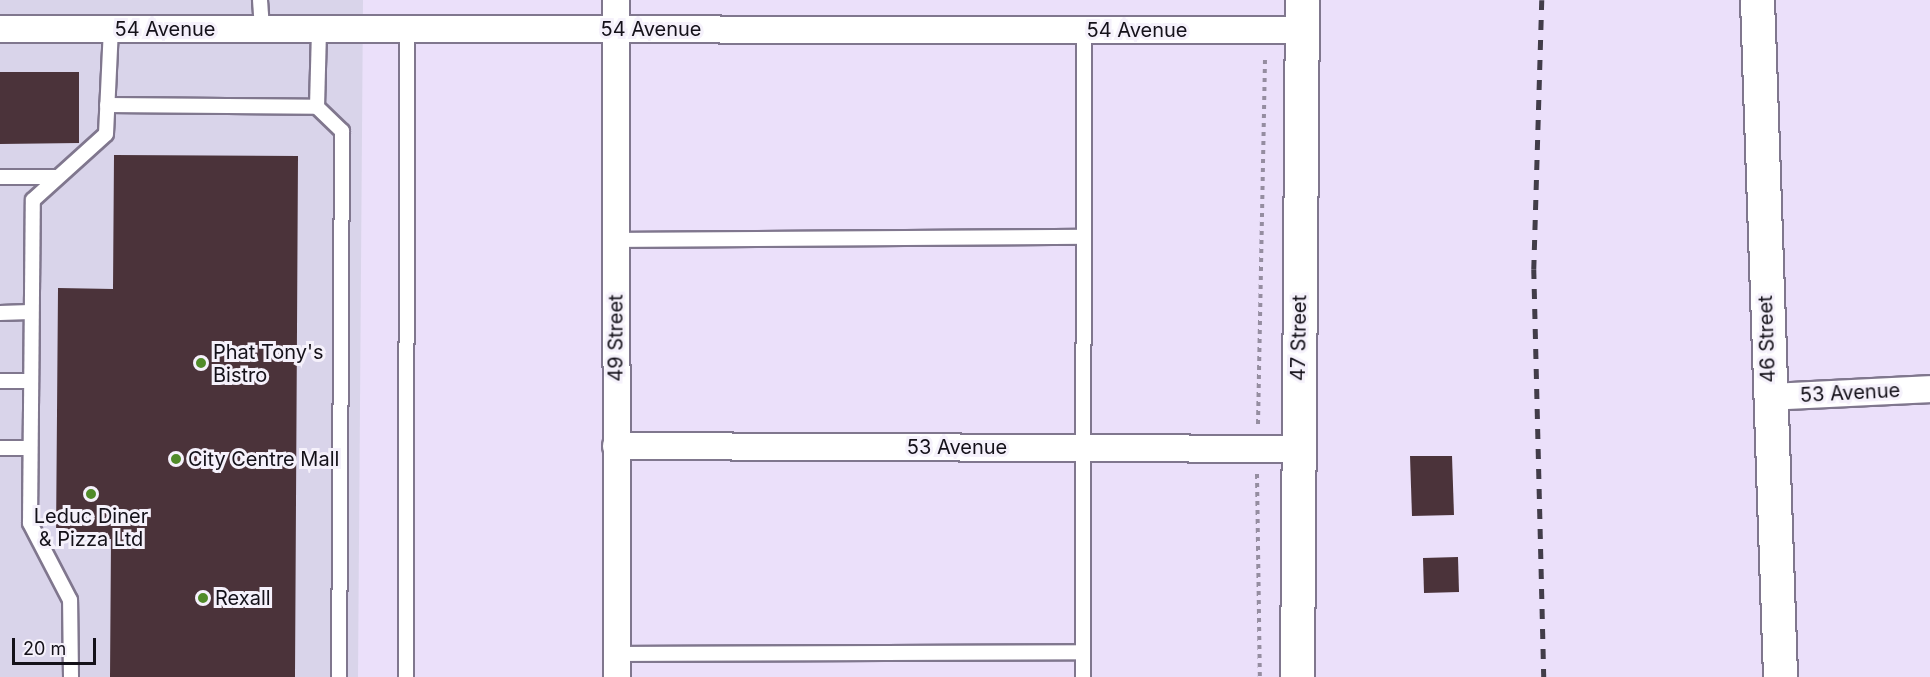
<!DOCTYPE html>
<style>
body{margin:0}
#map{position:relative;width:1930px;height:677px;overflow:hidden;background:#ebe0fa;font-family:Inter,sans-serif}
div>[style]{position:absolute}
.commercial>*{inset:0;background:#d9d4ea}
.building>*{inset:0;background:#4b333a}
.path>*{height:4px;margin-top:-2px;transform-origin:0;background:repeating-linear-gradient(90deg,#958da0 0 4.5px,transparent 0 9px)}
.roads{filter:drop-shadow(2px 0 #80778e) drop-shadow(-2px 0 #80778e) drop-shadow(0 2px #80778e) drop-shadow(0 -2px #80778e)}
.lane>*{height:14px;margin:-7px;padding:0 7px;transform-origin:7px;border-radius:7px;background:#fff}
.street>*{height:26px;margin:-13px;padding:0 13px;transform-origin:13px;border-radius:13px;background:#fff}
.secondary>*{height:33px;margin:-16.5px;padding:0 16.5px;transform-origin:16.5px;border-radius:16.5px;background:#fff}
.rail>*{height:4.5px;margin-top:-2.25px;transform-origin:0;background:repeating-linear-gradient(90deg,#423d49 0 10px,transparent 0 20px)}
.dots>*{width:16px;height:16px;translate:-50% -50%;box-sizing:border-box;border:3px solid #f5f1fb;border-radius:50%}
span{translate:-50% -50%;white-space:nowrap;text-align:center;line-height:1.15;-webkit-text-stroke:6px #f5f1fb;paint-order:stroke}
.street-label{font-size:20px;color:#141119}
.poi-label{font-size:20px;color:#141119}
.left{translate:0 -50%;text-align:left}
.scale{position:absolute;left:12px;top:638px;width:84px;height:27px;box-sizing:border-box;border:3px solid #141119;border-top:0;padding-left:8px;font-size:18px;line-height:21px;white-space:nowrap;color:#141119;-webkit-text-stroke:4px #f5f1fb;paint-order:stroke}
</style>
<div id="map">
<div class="commercial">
<div style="clip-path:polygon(0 0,363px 0,358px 677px,0 677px)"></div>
</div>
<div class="building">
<div style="clip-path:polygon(0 72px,79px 72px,79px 143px,0 144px)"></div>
<div style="clip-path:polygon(114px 155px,298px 156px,295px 677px,110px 677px,111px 539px,56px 539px,58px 288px,113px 289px)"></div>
<div style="clip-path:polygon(1410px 456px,1452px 456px,1454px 515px,1412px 516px)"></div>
<div style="clip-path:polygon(1458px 557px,1459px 592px,1424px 593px,1423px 558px)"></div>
</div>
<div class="path">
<div style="left:1258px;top:424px;width:367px;rotate:-88.9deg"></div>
<div style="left:1257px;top:474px;width:203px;rotate:89.2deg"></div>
</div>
<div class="roads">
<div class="lane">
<div style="left:260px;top:0;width:29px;rotate:86deg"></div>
<div style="left:107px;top:105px;width:210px;rotate:0.5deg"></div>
<div style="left:317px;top:107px;width:35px;rotate:44deg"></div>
<div style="left:342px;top:131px;width:546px;rotate:90.31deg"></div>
<div style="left:317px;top:107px;width:78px;rotate:-88.5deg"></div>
<div style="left:0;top:177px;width:56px"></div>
<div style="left:616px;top:240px;width:467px;rotate:-0.4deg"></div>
<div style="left:0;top:313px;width:30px;rotate:-2deg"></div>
<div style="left:0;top:381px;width:28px"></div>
<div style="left:0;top:448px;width:29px"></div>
<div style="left:617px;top:654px;width:466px;rotate:-0.2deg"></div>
<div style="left:71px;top:677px;width:77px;rotate:-90.7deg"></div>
<div style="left:70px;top:600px;width:87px;rotate:-117.5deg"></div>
<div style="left:30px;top:523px;width:323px;rotate:-89.5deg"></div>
<div style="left:33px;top:200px;width:98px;rotate:-42.1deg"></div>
<div style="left:106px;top:134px;width:105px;rotate:-87.3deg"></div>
<div style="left:406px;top:677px;width:648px;rotate:-89.91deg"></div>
<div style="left:1083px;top:677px;width:647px;rotate:-89.91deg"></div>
</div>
<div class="street">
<div style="left:616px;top:0;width:677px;rotate:89.92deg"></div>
<div style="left:0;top:29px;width:1302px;rotate:0.04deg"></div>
<div style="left:1769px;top:397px;width:161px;rotate:-2.8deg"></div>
<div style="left:616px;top:446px;width:682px;rotate:0.25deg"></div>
</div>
<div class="secondary">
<div style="left:1757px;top:0;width:677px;rotate:88.05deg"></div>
<div style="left:1297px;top:677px;width:677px;rotate:-89.58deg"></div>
</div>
</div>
<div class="rail">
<div style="left:1542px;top:0;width:269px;rotate:91.7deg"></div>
<div style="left:1534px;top:269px;width:408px;rotate:88.6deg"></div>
</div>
<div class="dots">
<div style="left:201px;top:363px;background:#508b29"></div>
<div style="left:176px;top:459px;background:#508b29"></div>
<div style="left:91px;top:494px;background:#508b29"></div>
<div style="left:203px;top:598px;background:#508b29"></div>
</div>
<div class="street-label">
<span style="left:165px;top:29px">54 Avenue</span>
<span style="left:651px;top:29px">54 Avenue</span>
<span style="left:1137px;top:30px">54 Avenue</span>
<span style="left:616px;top:338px;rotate:-90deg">49 Street</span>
<span style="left:1299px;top:338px;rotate:-89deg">47 Street</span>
<span style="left:1767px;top:339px;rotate:-92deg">46 Street</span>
<span style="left:1850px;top:393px;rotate:-3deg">53 Avenue</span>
<span style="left:957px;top:447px">53 Avenue</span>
</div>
<div class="poi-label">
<span class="left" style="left:213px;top:364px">Phat Tony's<br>Bistro</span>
<span class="left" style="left:188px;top:459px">City Centre Mall</span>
<span style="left:91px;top:528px">Leduc Diner<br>&amp; Pizza Ltd</span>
<span class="left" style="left:215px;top:598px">Rexall</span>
</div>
<div class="scale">20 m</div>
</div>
